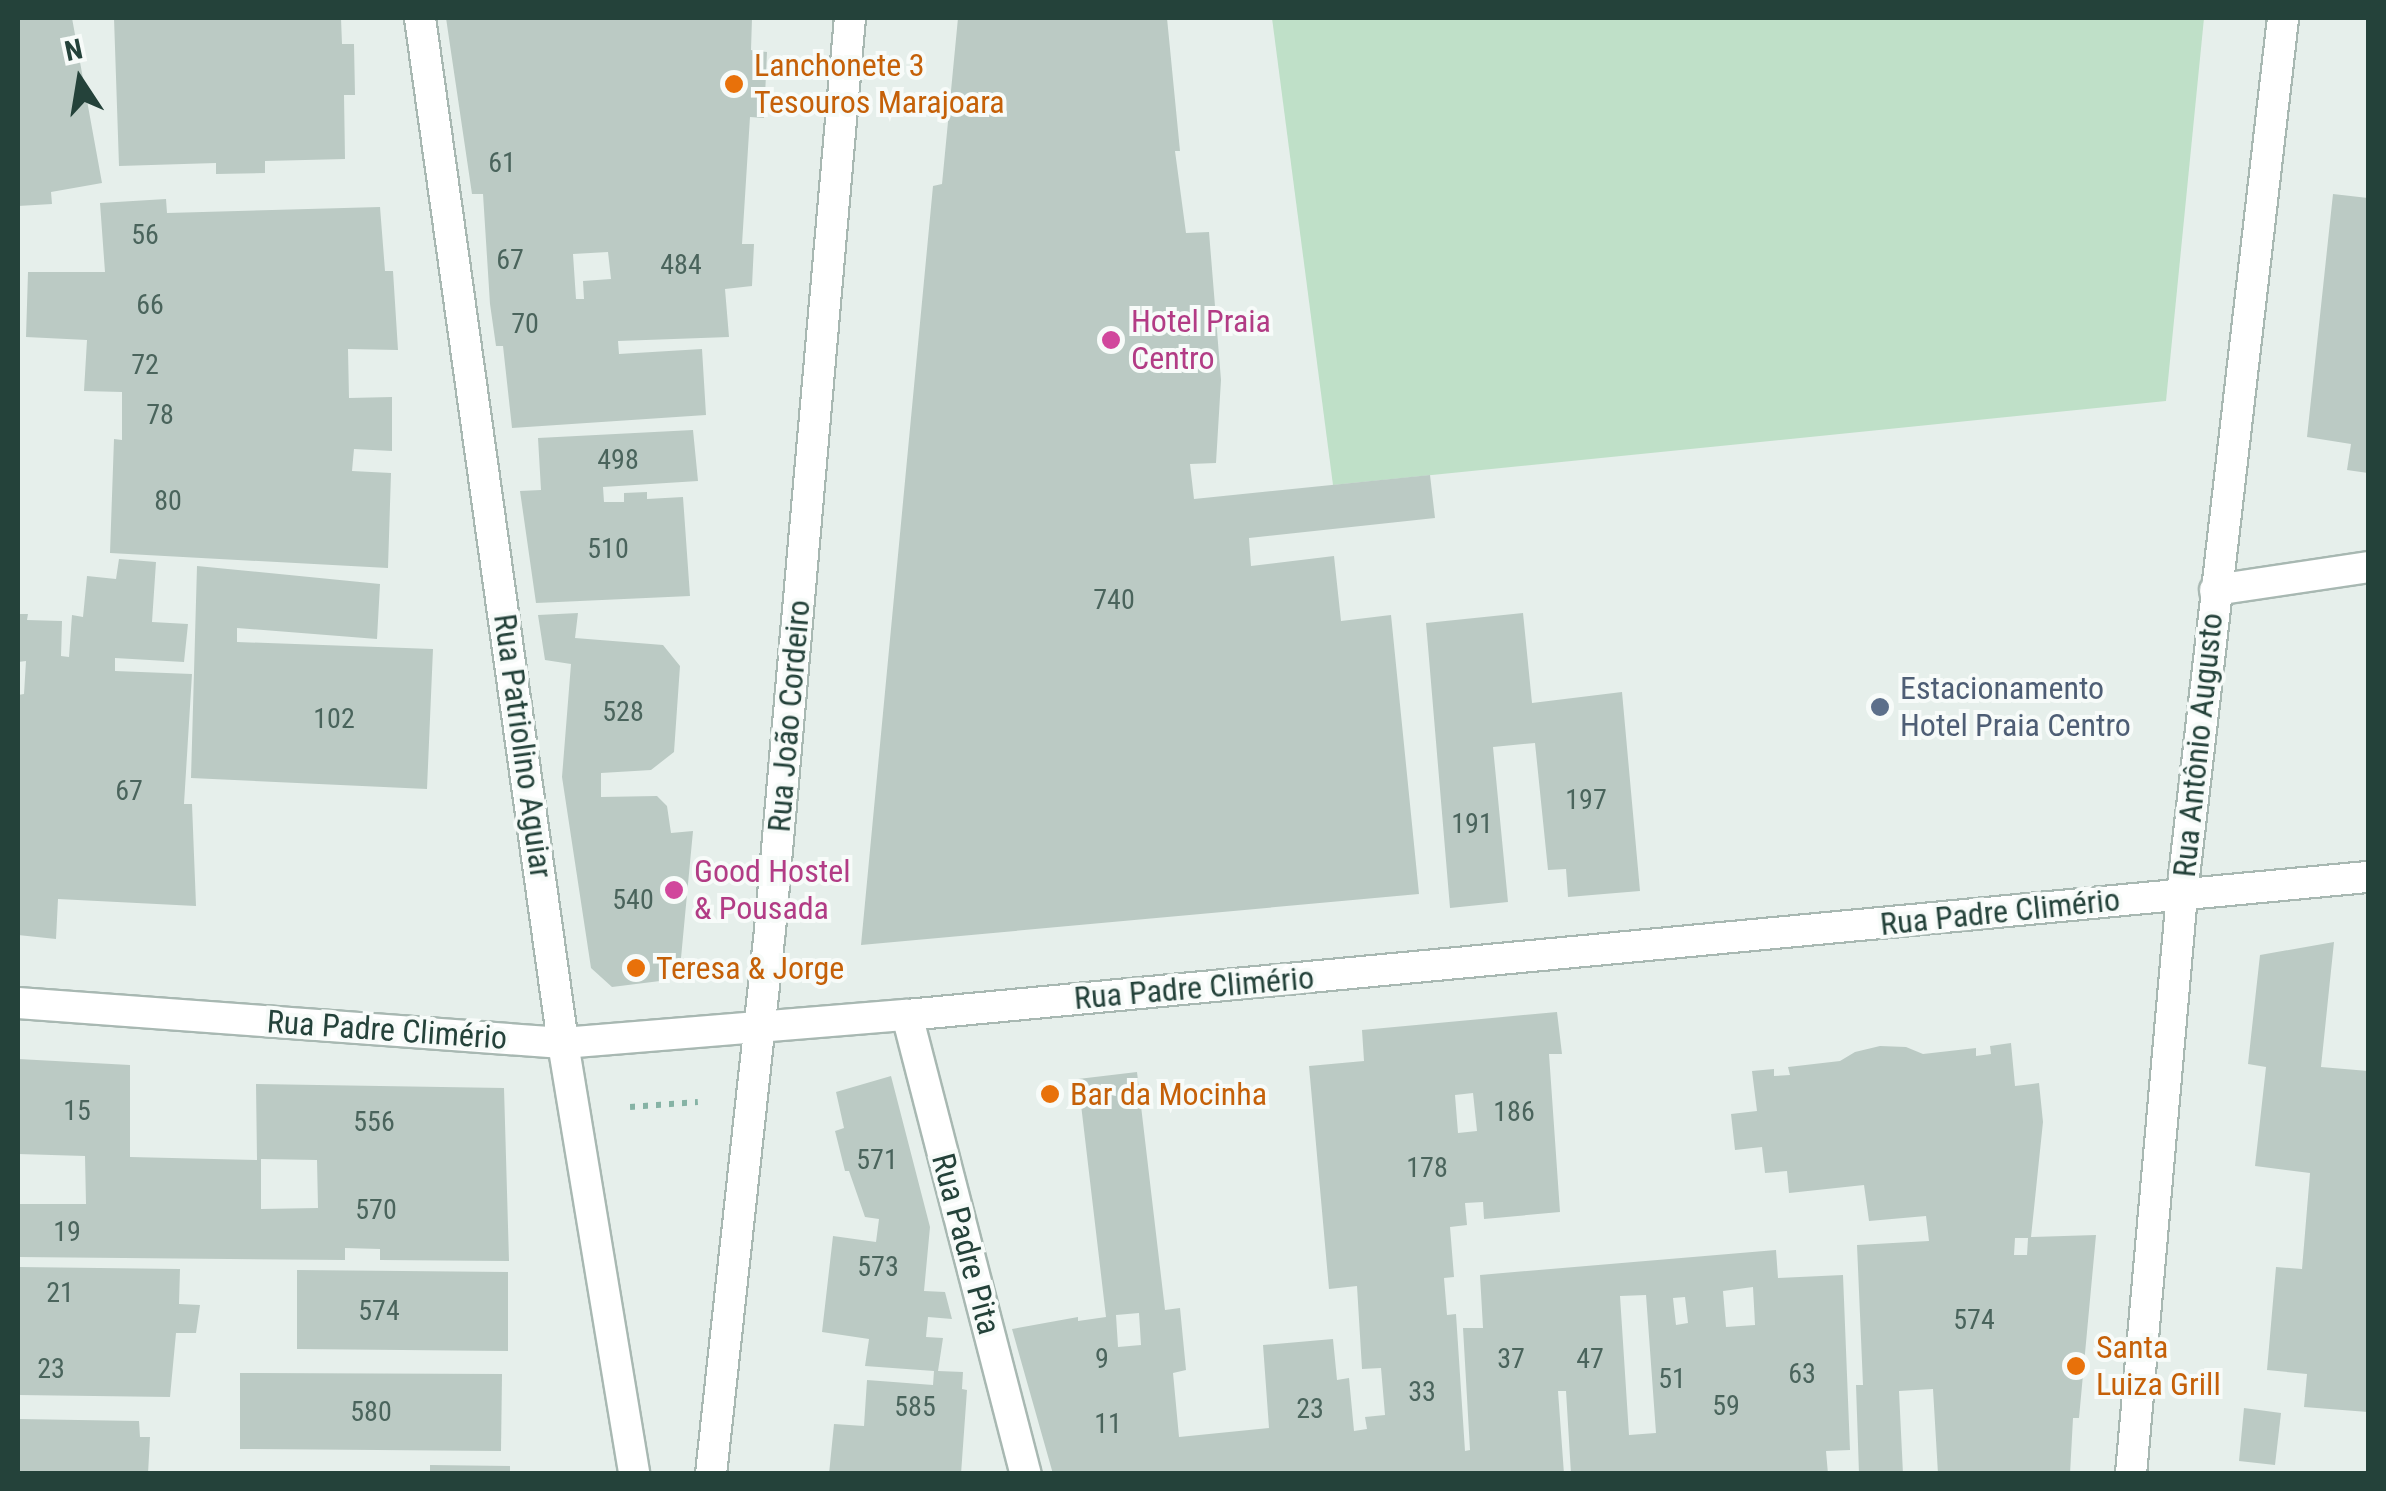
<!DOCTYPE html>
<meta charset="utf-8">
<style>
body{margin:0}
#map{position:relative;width:2386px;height:1491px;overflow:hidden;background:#e6efeb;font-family:"Roboto Condensed",sans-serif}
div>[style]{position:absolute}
.green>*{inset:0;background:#bfe0c8}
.building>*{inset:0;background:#bbcac4}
.path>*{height:6px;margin-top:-3px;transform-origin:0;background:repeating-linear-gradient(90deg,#86b3a5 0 5px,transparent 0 13px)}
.roads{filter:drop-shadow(2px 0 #a8b8b2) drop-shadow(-2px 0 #a8b8b2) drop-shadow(0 2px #a8b8b2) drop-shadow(0 -2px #a8b8b2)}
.service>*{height:30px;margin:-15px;padding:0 15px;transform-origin:15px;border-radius:15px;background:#fff}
.minor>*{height:30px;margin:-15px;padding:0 15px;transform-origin:15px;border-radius:15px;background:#fff}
.tertiary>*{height:30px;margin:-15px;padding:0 15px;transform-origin:15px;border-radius:15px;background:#fff}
.dots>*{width:28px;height:28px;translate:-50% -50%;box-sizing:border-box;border:5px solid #f7fbf9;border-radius:50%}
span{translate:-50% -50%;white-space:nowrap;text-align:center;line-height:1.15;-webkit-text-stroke:8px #f7fbf9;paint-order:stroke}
.number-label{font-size:28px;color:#4a645c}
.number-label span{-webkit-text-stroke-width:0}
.food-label{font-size:32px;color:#c56008}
.left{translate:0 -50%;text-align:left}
.hotel-label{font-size:32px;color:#b23c85}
.service-label{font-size:32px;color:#4e5e75}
.street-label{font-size:32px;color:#24423a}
.frame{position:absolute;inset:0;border:20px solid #24423a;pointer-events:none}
.north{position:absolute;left:30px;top:30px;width:100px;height:100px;-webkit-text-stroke:8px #f7fbf9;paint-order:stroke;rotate:348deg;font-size:28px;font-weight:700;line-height:40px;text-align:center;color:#24423a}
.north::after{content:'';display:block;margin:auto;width:35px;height:45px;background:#24423a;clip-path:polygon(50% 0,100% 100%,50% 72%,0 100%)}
</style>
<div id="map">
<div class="green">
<div style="clip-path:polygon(1272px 18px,2204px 18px,2166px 401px,1333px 485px)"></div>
</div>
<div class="building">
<div style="clip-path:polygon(18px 18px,72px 18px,102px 183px,51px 192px,52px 204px,18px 206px)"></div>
<div style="clip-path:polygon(114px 18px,341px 18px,342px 44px,354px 44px,355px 95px,344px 95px,345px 159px,265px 161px,265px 173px,216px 174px,216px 163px,119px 166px)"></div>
<div style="clip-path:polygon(evenodd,446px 18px,752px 18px,751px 50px,767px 52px,764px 118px,750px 117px,742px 244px,754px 244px,752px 286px,725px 289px,729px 337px,618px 341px,619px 354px,702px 349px,706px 415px,512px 428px,503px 346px,496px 346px,490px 304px,483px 194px,472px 194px,446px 18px,608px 252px,611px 279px,583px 281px,584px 299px,576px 299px,573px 254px,608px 252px)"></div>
<div style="clip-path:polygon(958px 18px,1167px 18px,1180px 151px,1175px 151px,1186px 233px,1209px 232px,1221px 380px,1216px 463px,1190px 464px,1194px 499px,1430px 475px,1435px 518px,1249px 538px,1251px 566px,1334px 556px,1341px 621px,1391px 615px,1419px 894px,861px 945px,933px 186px,942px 184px)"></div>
<div style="clip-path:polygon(2333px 194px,2368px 198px,2368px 473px,2347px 470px,2351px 444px,2307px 437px)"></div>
<div style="clip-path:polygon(166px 199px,167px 213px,380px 207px,385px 271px,393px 271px,398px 350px,348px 349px,349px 398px,392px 397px,392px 451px,354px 449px,352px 471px,391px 473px,388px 568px,110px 553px,114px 439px,122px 440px,122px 392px,84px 391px,87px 340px,26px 337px,28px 272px,105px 272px,100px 203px)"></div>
<div style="clip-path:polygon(693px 430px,698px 481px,603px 487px,604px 502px,624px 502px,624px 493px,647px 492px,647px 499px,683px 497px,690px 596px,536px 603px,520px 491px,541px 490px,538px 438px)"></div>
<div style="clip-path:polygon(119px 559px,156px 562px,152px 622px,188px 624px,184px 662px,115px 658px,115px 671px,192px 674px,184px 804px,192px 804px,196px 906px,58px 899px,56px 939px,18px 935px,18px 695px,24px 694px,26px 661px,18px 662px,18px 614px,28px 614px,27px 620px,62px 621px,61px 656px,69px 657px,72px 615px,83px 617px,87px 576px,116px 579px)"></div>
<div style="clip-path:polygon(197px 566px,380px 584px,377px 639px,237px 628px,237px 642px,433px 649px,427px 789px,191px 778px)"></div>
<div style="clip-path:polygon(578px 613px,575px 638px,663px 645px,680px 666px,674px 752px,651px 770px,601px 773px,601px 797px,657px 796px,667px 806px,671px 833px,693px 831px,681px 958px,660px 981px,612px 987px,591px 968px,562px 777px,571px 664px,545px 660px,538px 615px)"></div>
<div style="clip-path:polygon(1523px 613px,1532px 703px,1622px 692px,1640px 891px,1568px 897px,1566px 869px,1548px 870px,1535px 743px,1493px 747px,1508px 902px,1450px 908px,1426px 623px)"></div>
<div style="clip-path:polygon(2334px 942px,2321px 1067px,2368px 1071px,2368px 1412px,2304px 1407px,2307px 1374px,2267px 1370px,2276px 1267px,2302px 1269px,2310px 1173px,2255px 1166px,2266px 1067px,2248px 1064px,2260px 955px)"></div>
<div style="clip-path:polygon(evenodd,1557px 1012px,1562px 1054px,1549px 1054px,1560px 1212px,1484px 1219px,1483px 1202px,1465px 1203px,1467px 1225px,1450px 1227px,1454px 1277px,1444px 1278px,1447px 1315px,1456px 1314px,1465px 1451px,1470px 1450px,1463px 1328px,1483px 1328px,1480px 1275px,1776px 1250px,1778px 1278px,1843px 1275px,1850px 1450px,1826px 1451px,1828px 1474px,1571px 1474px,1566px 1391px,1558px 1391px,1564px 1474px,1053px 1474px,1012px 1329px,1078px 1317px,1078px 1321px,1106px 1317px,1078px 1079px,1137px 1072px,1165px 1310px,1180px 1308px,1186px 1370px,1173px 1373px,1179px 1437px,1269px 1428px,1263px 1345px,1333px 1339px,1337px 1380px,1349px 1378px,1354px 1431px,1367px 1429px,1365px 1417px,1385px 1415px,1381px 1368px,1362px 1369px,1357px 1286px,1329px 1289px,1309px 1066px,1364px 1061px,1362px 1030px,1557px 1012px,1473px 1093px,1477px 1131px,1458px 1133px,1455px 1095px,1473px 1093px,1557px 1012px,1753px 1287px,1755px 1325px,1726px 1327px,1723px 1291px,1753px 1287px,1557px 1012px,1646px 1295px,1656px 1433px,1629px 1435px,1620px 1296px,1646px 1295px,1557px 1012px,1685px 1297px,1688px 1323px,1676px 1325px,1673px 1298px,1685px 1297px,1557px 1012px,1139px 1313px,1141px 1345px,1118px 1347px,1116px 1315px,1139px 1313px)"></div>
<div style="clip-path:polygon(evenodd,2011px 1043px,2015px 1086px,2039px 1083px,2043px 1122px,2031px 1237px,2096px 1235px,2079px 1418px,2073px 1418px,2070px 1474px,1938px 1474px,1933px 1389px,1899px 1391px,1903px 1474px,1859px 1474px,1856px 1385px,1863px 1385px,1857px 1245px,1929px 1241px,1926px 1216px,1869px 1221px,1864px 1185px,1789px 1193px,1787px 1171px,1765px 1173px,1762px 1147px,1735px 1150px,1731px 1114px,1757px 1111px,1752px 1071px,1774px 1069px,1774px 1076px,1790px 1075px,1788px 1067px,1840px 1061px,1855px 1052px,1880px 1046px,1906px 1047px,1923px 1054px,1976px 1048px,1976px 1056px,1991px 1054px,1990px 1046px,2011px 1043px,2015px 1238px,2028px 1238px,2027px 1255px,2014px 1255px,2015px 1238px)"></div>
<div style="clip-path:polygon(evenodd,18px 1059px,130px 1065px,130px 1157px,257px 1160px,256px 1084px,504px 1088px,509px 1261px,380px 1260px,380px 1249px,345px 1248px,345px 1260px,18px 1257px,18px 1204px,86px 1204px,85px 1156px,18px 1154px,18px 1059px,261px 1159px,317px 1160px,318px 1208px,261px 1209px,261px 1159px)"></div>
<div style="clip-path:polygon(891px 1076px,930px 1227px,924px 1291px,945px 1292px,952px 1319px,928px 1317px,926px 1337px,943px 1338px,938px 1371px,963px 1372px,962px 1389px,967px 1390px,961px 1474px,829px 1474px,834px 1424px,864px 1426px,867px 1380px,933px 1385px,934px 1371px,865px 1366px,869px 1339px,822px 1332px,833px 1236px,876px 1242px,879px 1219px,865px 1217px,849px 1171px,845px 1171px,835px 1131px,844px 1128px,836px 1092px)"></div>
<div style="clip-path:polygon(18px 1267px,180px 1269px,179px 1304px,200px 1305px,196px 1333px,176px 1333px,170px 1397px,18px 1395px)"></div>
<div style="clip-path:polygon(297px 1270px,508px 1272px,508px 1351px,297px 1349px)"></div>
<div style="clip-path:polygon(240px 1373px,502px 1374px,501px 1451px,240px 1449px)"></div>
<div style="clip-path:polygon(2244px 1408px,2281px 1413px,2275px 1465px,2239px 1461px)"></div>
<div style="clip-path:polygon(18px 1419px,139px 1421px,140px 1437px,150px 1437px,148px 1474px,18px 1474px)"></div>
<div style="clip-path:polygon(430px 1465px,510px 1466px,510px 1474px,430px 1474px)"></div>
</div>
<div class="path">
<div style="left:630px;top:1107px;width:68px;rotate:-4.2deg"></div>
</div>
<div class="roads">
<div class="service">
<div style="left:2215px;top:590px;width:155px;rotate:-8.5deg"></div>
</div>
<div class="minor">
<div style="left:420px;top:18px;width:1035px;rotate:82.06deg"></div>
<div style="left:563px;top:1043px;width:437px;rotate:80.6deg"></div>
<div style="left:18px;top:1003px;width:546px;rotate:4.2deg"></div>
<div style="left:563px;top:1043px;width:345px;rotate:-4.7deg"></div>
<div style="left:907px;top:1015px;width:1468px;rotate:-5.4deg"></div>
<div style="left:907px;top:1015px;width:474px;rotate:75.5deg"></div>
</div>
<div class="tertiary">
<div style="left:711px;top:1474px;width:547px;rotate:-83.81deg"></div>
<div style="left:770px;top:930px;width:916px;rotate:-84.99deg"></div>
<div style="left:2131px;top:1474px;width:582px;rotate:-84.97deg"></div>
<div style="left:2182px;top:894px;width:882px;rotate:-83.42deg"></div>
</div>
</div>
<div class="dots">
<div style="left:734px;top:84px;background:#e8710a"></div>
<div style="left:1111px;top:340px;background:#d1479c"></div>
<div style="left:1880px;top:707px;background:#5c6f8a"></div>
<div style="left:674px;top:890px;background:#d1479c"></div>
<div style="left:636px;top:968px;background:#e8710a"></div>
<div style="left:1050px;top:1094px;background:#e8710a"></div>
<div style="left:2076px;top:1366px;background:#e8710a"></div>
</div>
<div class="number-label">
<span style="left:502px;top:163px">61</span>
<span style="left:145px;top:235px">56</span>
<span style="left:510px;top:260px">67</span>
<span style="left:681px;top:265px">484</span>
<span style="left:150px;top:305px">66</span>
<span style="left:525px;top:324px">70</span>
<span style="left:145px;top:365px">72</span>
<span style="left:160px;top:415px">78</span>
<span style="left:618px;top:460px">498</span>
<span style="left:168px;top:501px">80</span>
<span style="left:608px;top:549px">510</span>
<span style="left:1114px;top:600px">740</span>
<span style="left:623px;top:712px">528</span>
<span style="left:334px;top:719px">102</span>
<span style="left:129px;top:791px">67</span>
<span style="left:1586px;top:800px">197</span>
<span style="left:1472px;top:824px">191</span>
<span style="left:633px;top:900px">540</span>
<span style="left:77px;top:1111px">15</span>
<span style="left:1514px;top:1112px">186</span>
<span style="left:374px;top:1122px">556</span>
<span style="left:877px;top:1160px">571</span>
<span style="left:1427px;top:1168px">178</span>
<span style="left:376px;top:1210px">570</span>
<span style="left:67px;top:1232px">19</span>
<span style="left:878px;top:1267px">573</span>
<span style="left:60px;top:1293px">21</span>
<span style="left:379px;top:1311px">574</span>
<span style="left:1974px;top:1320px">574</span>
<span style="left:1102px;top:1359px">9</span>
<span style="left:1511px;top:1359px">37</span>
<span style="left:1590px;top:1359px">47</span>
<span style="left:51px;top:1369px">23</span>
<span style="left:1802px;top:1374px">63</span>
<span style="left:1672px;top:1379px">51</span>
<span style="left:1422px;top:1392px">33</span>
<span style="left:1726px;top:1406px">59</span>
<span style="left:915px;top:1407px">585</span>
<span style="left:1310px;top:1409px">23</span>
<span style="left:371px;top:1412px">580</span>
<span style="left:1108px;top:1424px">11</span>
</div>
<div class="food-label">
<span class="left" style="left:754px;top:84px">Lanchonete 3<br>Tesouros Marajoara</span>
<span class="left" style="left:656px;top:968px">Teresa &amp; Jorge</span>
<span class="left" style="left:1070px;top:1094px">Bar da Mocinha</span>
<span class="left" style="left:2096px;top:1366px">Santa<br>Luiza Grill</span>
</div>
<div class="hotel-label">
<span class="left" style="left:1131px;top:340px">Hotel Praia<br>Centro</span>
<span class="left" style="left:694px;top:890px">Good Hostel<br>&amp; Pousada</span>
</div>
<div class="service-label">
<span class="left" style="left:1900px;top:707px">Estacionamento<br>Hotel Praia Centro</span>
</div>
<div class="street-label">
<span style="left:789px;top:716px;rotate:-85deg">Rua João Cordeiro</span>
<span style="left:2198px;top:745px;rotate:-84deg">Rua Antônio Augusto</span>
<span style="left:523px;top:746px;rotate:82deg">Rua Patriolino Aguiar</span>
<span style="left:2000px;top:912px;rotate:-6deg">Rua Padre Climério</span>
<span style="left:1194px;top:988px;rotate:-5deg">Rua Padre Climério</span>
<span style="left:387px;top:1030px;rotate:4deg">Rua Padre Climério</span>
<span style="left:966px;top:1244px;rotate:75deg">Rua Padre Pita</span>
</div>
<div class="frame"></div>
<div class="north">N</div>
</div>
